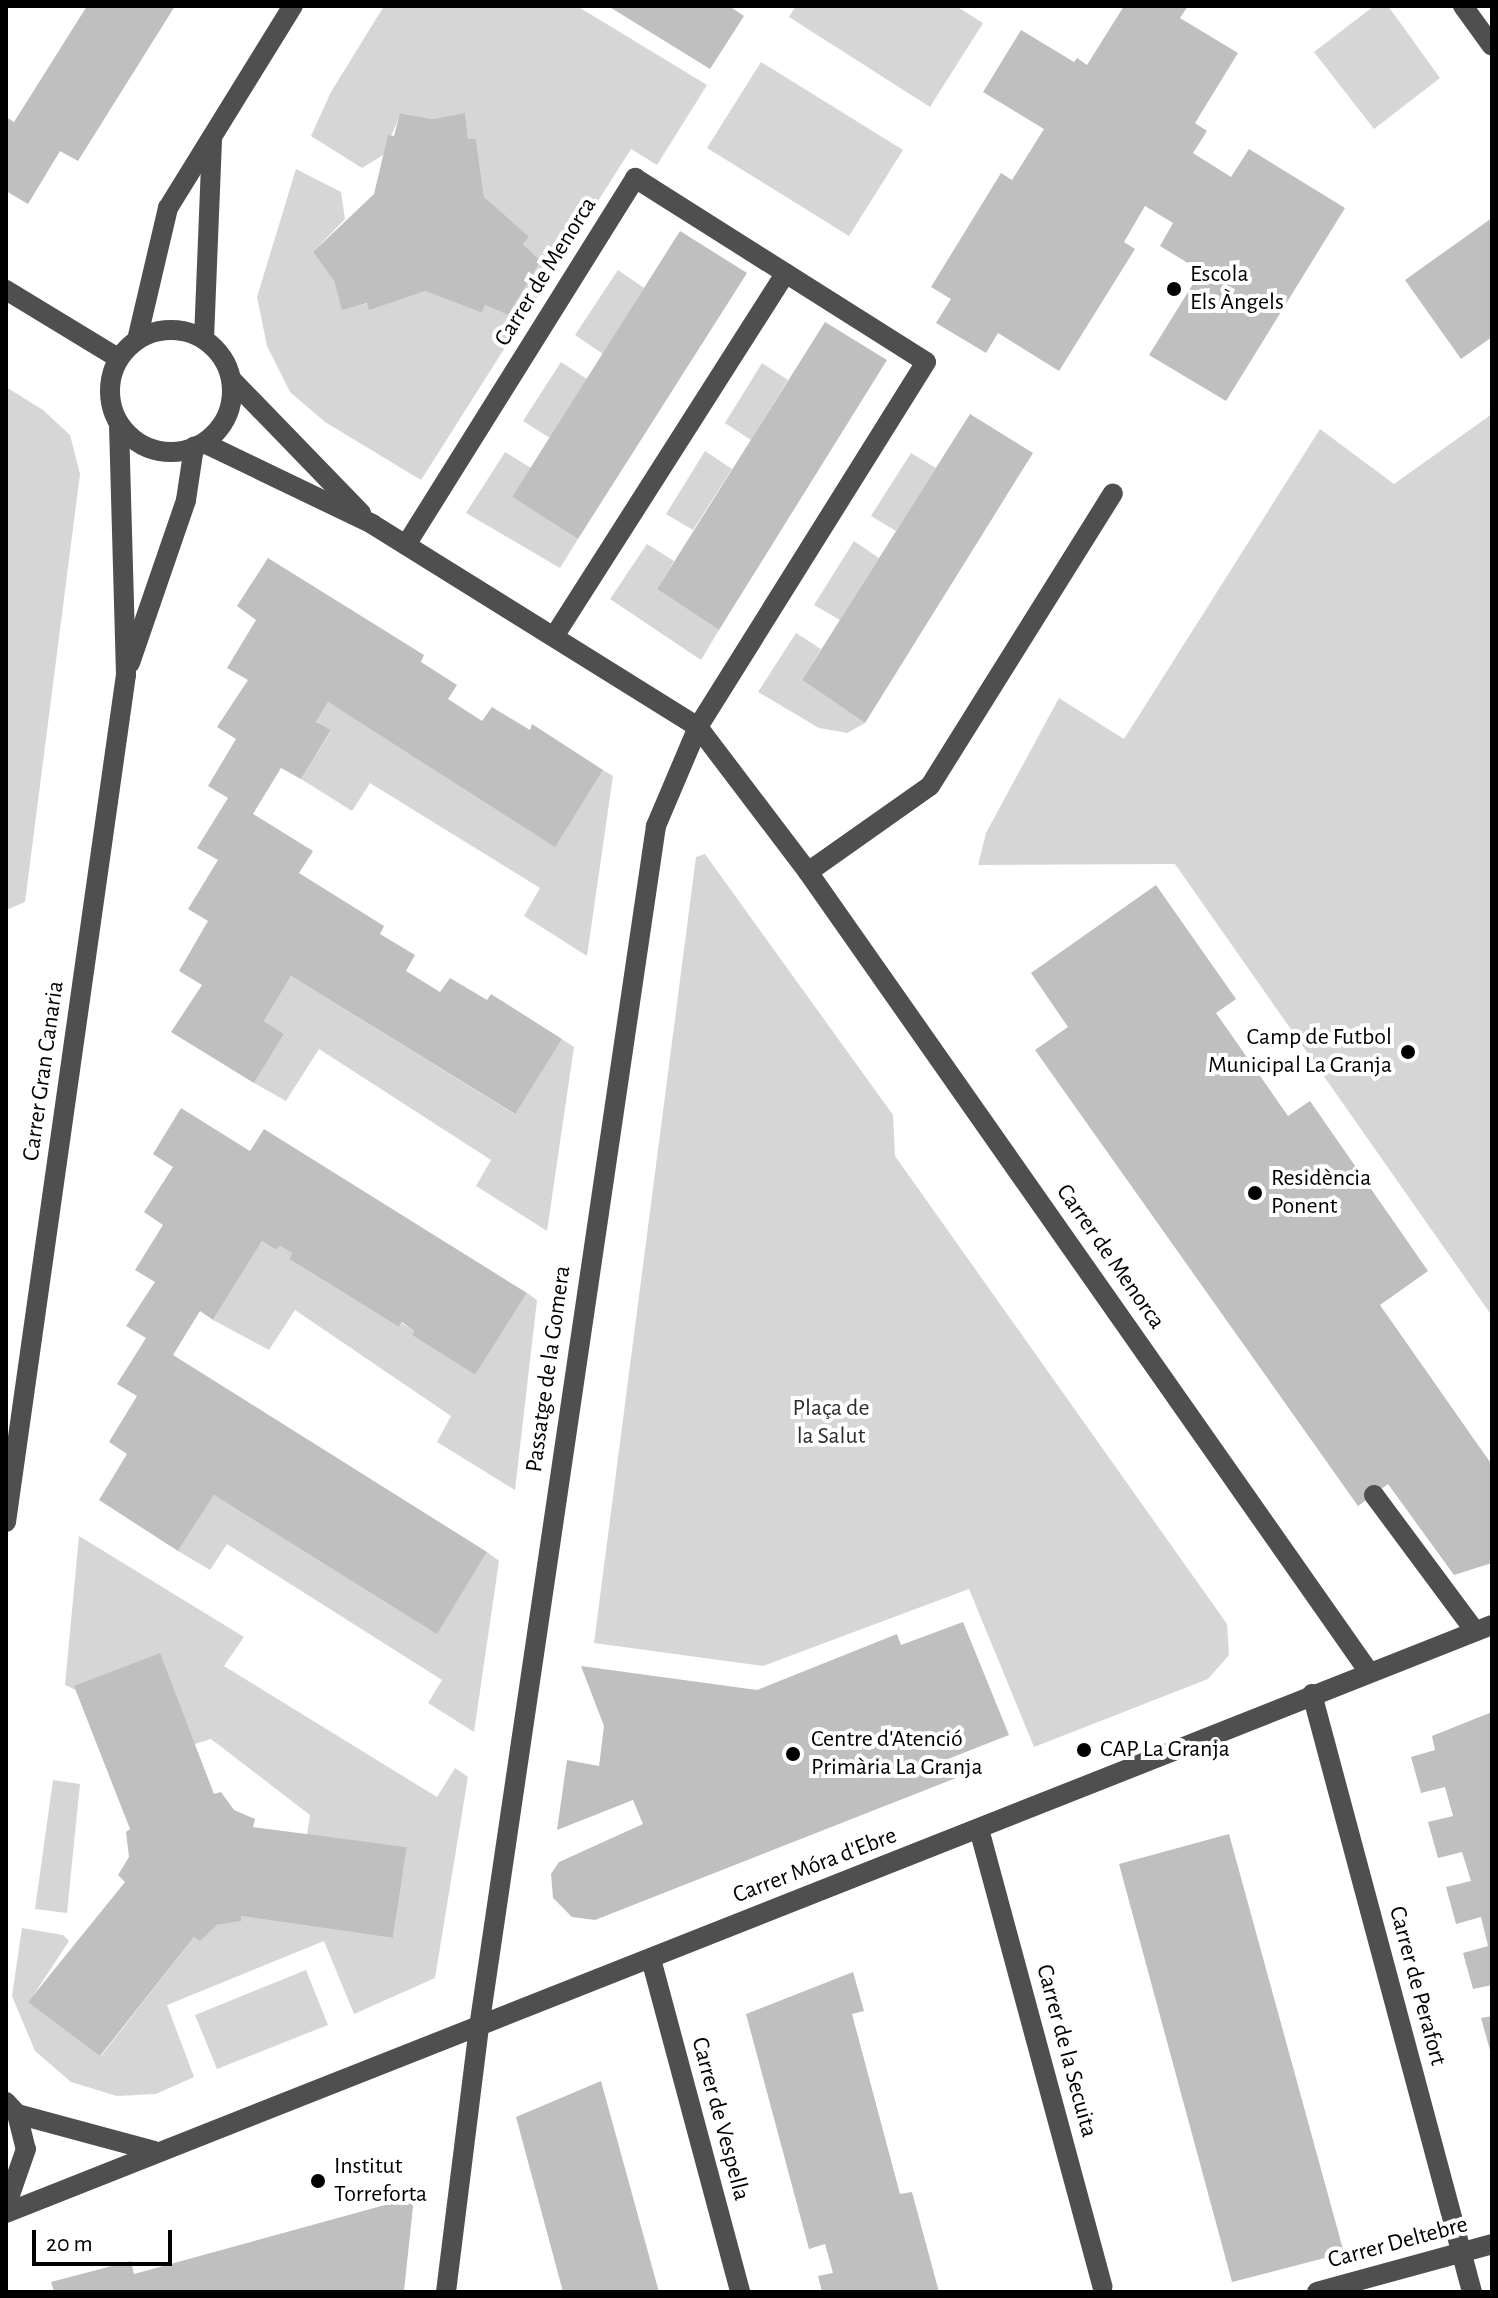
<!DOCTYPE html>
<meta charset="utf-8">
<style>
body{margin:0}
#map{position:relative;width:1498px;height:2298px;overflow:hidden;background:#fff;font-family:"Alegreya Sans",sans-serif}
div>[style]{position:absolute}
.green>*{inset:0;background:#d6d6d6}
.building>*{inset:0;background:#bfbfbf}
.minor>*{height:20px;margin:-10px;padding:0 10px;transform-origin:10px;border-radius:10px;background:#4f4f4f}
.minor>.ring{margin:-10px;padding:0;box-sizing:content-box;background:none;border:20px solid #4f4f4f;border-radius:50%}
.dots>*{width:22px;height:22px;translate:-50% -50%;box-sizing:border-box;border:4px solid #fff;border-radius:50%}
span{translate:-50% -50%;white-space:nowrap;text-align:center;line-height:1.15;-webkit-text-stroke:8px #fff;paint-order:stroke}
.street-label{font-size:24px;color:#000}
.poi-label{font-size:24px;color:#000}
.left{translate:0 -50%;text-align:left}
.right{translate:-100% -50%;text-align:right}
.park-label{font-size:24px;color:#2d2d2d}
.frame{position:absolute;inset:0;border:8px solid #000;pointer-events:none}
.scale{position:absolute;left:32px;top:2230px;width:140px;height:36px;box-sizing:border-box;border:4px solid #000;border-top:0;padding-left:10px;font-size:24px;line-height:28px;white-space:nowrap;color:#000;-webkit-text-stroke:6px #fff;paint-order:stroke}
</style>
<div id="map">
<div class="green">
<div style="clip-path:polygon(384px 6px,577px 6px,707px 85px,657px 165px,631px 149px,421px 480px,325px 422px,290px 392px,267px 346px,257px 297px,296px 169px,341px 192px,345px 219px,313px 252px,334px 281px,342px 309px,425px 291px,482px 313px,485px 305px,508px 315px,541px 261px,523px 244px,528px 238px,484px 197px,476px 139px,468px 139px,465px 114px,433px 119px,401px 113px,383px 155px,362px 168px,311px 136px,331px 92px)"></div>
<div style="clip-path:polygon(796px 6px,956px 6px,983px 23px,930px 107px,789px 17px)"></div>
<div style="clip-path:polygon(1374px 6px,1388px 6px,1440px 78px,1374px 129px,1314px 52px)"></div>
<div style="clip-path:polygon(761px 62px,903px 150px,849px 236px,707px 148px)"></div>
<div style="clip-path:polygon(618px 270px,644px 288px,603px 354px,575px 335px)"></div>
<div style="clip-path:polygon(561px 362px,587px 379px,550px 438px,523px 421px)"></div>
<div style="clip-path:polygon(762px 363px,788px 380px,751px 440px,725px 423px)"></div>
<div style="clip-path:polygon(6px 387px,43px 410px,70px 435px,80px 474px,25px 902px,6px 910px)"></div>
<div style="clip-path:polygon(1492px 414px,1492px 1316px,1175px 864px,978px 865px,986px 833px,1059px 698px,1124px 739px,1320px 429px,1394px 484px)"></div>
<div style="clip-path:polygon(705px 451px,732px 469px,693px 530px,666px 514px)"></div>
<div style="clip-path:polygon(505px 452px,531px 468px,512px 497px,578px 539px,560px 568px,466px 513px)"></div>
<div style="clip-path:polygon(911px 453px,936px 468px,896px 531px,871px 516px)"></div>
<div style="clip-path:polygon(854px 541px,879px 558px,840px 620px,814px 605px)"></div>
<div style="clip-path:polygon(647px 544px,674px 561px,657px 589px,719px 630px,701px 660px,610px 599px)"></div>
<div style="clip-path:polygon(796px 633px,821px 649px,802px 680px,865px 723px,847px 733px,819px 728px,758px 692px)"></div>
<div style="clip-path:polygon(328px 702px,555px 846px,603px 770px,613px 776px,587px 956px,524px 916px,540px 888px,370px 783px,352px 811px,301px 779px,331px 731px,316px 722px)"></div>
<div style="clip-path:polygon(705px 854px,893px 1115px,895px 1156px,1227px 1624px,1229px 1655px,1208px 1679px,1034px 1747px,969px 1589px,763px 1666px,594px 1643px,696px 857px)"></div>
<div style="clip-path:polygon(291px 976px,514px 1114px,562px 1039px,574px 1047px,547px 1231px,476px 1186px,491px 1160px,319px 1049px,286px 1101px,254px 1083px,284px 1034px,264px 1021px)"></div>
<div style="clip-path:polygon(262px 1241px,276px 1250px,280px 1246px,292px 1253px,289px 1259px,399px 1327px,402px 1323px,414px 1331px,412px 1335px,475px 1375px,527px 1293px,537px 1300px,515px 1490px,437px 1442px,451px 1416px,295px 1310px,269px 1350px,213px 1320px)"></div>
<div style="clip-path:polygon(214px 1495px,437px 1633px,487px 1552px,499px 1561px,474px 1732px,428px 1703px,442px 1680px,227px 1544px,210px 1570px,178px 1551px)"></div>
<div style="clip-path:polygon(79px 1536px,244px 1637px,224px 1666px,437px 1797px,455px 1768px,468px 1777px,435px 1978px,354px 2014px,324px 1941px,167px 2005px,194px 2077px,156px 2094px,117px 2096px,71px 2082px,35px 2051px,12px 1996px,22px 1928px,63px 1935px,69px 1941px,29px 2002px,101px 2056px,194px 1937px,200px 1940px,217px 1925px,240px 1921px,241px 1916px,393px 1938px,407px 1847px,307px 1835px,310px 1815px,211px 1739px,195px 1744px,65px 1685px)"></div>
<div style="clip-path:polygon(53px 1780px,80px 1784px,67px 1913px,35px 1909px)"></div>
<div style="clip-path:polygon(306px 1970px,328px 2025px,217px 2069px,195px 2015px)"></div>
</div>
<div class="building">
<div style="clip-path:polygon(87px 6px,175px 6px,78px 161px,60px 151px,28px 204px,6px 191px,6px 117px,14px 122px)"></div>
<div style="clip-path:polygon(608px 6px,729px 6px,744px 16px,710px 69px)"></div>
<div style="clip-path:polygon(1124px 6px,1188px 6px,1180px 18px,1238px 53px,1195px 123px,1207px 131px,1193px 153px,1231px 177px,1249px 149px,1345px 208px,1226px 401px,1149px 355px,1201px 271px,1160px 246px,1173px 223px,1145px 206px,1124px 242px,1135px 249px,1059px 371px,998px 333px,986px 353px,936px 323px,951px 299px,931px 287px,1001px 173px,1012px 180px,1044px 129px,983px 92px,1021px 30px,1074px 62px,1077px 58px,1087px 65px)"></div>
<div style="clip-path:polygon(400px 113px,433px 119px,465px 113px,468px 139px,476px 139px,484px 197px,529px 237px,523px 244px,541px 261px,508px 315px,485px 305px,482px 313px,425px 291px,369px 310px,367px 303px,342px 310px,334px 281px,313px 252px,374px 194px,388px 135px,394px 136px)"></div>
<div style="clip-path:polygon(1492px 218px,1492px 337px,1461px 359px,1405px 280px)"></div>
<div style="clip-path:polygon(680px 231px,747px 273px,578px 539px,512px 497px)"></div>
<div style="clip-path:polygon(825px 322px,887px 360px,719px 630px,657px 589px)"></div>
<div style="clip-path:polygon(970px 414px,1033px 453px,865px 723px,802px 680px)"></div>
<div style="clip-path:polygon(268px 558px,424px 655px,421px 662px,457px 685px,448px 699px,482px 721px,492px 707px,530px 730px,532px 724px,603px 770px,555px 847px,328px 702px,316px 722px,331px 730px,301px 779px,281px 768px,253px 814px,313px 851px,299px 873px,384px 926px,380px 934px,415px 955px,406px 971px,440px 992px,450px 978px,487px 1000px,491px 994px,562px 1039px,515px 1114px,291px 976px,264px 1021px,284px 1034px,254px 1083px,171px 1032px,202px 985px,179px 971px,208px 921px,188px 909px,218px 860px,197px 848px,228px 798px,208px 786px,236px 739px,217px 727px,248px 680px,227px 668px,256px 620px,237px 606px)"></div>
<div style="clip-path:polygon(1156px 885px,1236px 999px,1216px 1013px,1288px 1116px,1310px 1101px,1428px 1271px,1380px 1305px,1492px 1465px,1492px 1563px,1454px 1575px,1388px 1484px,1358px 1506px,1035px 1050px,1068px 1027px,1031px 973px)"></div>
<div style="clip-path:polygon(181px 1108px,250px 1151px,264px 1129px,527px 1293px,475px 1375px,412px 1335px,414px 1331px,402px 1322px,399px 1327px,289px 1259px,292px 1253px,280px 1246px,276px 1250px,262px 1241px,213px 1320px,200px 1311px,173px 1355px,487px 1552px,437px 1634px,214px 1495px,178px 1551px,99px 1500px,127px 1454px,109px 1442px,137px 1396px,117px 1384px,146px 1338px,126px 1326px,155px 1282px,135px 1270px,163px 1225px,144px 1212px,173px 1167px,153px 1154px)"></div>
<div style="clip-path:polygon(963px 1622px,1009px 1735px,948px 1759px,956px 1778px,595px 1920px,572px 1917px,553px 1898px,551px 1874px,559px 1862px,643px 1824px,633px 1800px,557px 1830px,567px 1760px,599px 1766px,604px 1726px,581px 1666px,757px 1690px,897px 1634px,901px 1645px)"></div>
<div style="clip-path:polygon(160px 1653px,214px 1794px,221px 1792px,234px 1810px,255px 1819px,253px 1827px,407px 1847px,393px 1938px,241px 1916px,241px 1921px,217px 1925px,200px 1941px,194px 1937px,100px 2056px,28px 2002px,125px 1882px,118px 1875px,129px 1857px,126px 1832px,130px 1829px,74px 1686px)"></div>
<div style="clip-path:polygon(1492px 1712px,1492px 1985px,1473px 1989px,1463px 1953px,1488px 1946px,1481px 1917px,1456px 1924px,1446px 1887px,1471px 1881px,1462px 1852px,1438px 1858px,1428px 1822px,1453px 1816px,1445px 1787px,1421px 1793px,1411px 1757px,1435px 1750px,1432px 1736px)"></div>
<div style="clip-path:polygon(1229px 1834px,1344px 2253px,1232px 2282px,1119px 1864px)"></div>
<div style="clip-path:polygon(853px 1972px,864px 2011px,852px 2014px,900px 2194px,912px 2192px,939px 2292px,822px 2292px,818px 2276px,833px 2273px,825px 2244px,809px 2249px,746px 2014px)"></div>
<div style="clip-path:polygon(1492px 2016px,1492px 2054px,1491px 2054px,1481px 2018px)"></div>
<div style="clip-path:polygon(601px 2081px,659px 2292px,563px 2292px,516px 2117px)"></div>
<div style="clip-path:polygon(414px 2197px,404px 2291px,399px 2292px,54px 2292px,51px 2282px,131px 2261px,134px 2274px)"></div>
</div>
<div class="minor">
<div style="left:1463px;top:6px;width:49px;rotate:54.1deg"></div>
<div style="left:6px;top:290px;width:131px;rotate:31.3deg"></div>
<div class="ring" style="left:110px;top:330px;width:102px;height:102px"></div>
<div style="left:204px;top:339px;width:199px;rotate:-87.7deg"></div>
<div style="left:137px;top:340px;width:136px;rotate:-76.8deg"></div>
<div style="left:168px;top:208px;width:238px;rotate:-58.3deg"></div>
<div style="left:231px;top:379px;width:187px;rotate:45.9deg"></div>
<div style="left:204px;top:443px;width:187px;rotate:25.7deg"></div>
<div style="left:372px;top:524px;width:384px;rotate:31.9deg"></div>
<div style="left:698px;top:727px;width:182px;rotate:52.8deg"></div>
<div style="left:808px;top:872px;width:977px;rotate:54.96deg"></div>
<div style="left:406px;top:545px;width:433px;rotate:-58deg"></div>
<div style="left:635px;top:178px;width:344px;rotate:32.3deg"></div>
<div style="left:926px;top:362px;width:430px;rotate:122deg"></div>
<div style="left:698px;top:727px;width:108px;rotate:113deg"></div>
<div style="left:656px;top:826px;width:1214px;rotate:98.38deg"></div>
<div style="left:479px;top:2027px;width:267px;rotate:97.1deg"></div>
<div style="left:555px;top:635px;width:429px;rotate:-57.5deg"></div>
<div style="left:130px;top:663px;width:172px;rotate:-71deg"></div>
<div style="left:186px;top:500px;width:54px;rotate:-81.4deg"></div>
<div style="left:808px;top:872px;width:149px;rotate:-35.2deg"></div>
<div style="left:930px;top:786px;width:345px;rotate:-58deg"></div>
<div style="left:1374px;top:1495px;width:169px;rotate:53.4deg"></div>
<div style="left:6px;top:1522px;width:855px;rotate:-81.94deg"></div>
<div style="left:126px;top:675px;width:249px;rotate:-91.6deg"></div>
<div style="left:1312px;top:1694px;width:619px;rotate:75.02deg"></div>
<div style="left:979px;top:1829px;width:474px;rotate:74.9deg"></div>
<div style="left:651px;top:1959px;width:345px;rotate:75deg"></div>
<div style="left:6px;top:2102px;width:16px;rotate:47deg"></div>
<div style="left:17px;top:2114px;width:36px;rotate:76deg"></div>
<div style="left:26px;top:2149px;width:60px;rotate:109.3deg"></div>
<div style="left:17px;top:2114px;width:142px;rotate:15.1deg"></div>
<div style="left:6px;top:2213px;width:1598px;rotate:-21.59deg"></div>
<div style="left:1317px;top:2292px;width:181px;rotate:-15.3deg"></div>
</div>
<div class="dots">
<div style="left:1174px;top:289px;background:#000"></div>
<div style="left:1408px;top:1052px;background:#000"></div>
<div style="left:1255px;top:1193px;background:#000"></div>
<div style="left:1084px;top:1750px;background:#000"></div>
<div style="left:793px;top:1754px;background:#000"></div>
<div style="left:318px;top:2181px;background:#000"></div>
</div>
<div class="street-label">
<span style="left:546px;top:272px;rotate:-58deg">Carrer de Menorca</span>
<span style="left:44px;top:1071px;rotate:-82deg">Carrer Gran Canaria</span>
<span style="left:1110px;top:1257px;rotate:55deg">Carrer de Menorca</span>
<span style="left:549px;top:1369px;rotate:-82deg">Passatge de la Gomera</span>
<span style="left:815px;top:1866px;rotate:-21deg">Carrer Móra d'Ebre</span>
<span style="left:1417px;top:1986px;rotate:75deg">Carrer de Perafort</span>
<span style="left:1066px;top:2051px;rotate:75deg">Carrer de la Secuita</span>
<span style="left:720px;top:2119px;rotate:75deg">Carrer de Vespella</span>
<span style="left:1398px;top:2243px;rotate:-15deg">Carrer Deltebre</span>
</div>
<div class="poi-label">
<span class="left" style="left:1190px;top:289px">Escola<br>Els Àngels</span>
<span class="right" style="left:1392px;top:1052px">Camp de Futbol<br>Municipal La Granja</span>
<span class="left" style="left:1271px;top:1193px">Residència<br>Ponent</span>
<span class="left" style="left:811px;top:1754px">Centre d'Atenció<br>Primària La Granja</span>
<span class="left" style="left:1100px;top:1750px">CAP La Granja</span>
<span class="left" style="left:334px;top:2181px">Institut<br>Torreforta</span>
</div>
<div class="park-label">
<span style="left:831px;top:1423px">Plaça de<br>la Salut</span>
</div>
<div class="frame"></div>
<div class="scale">20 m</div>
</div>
